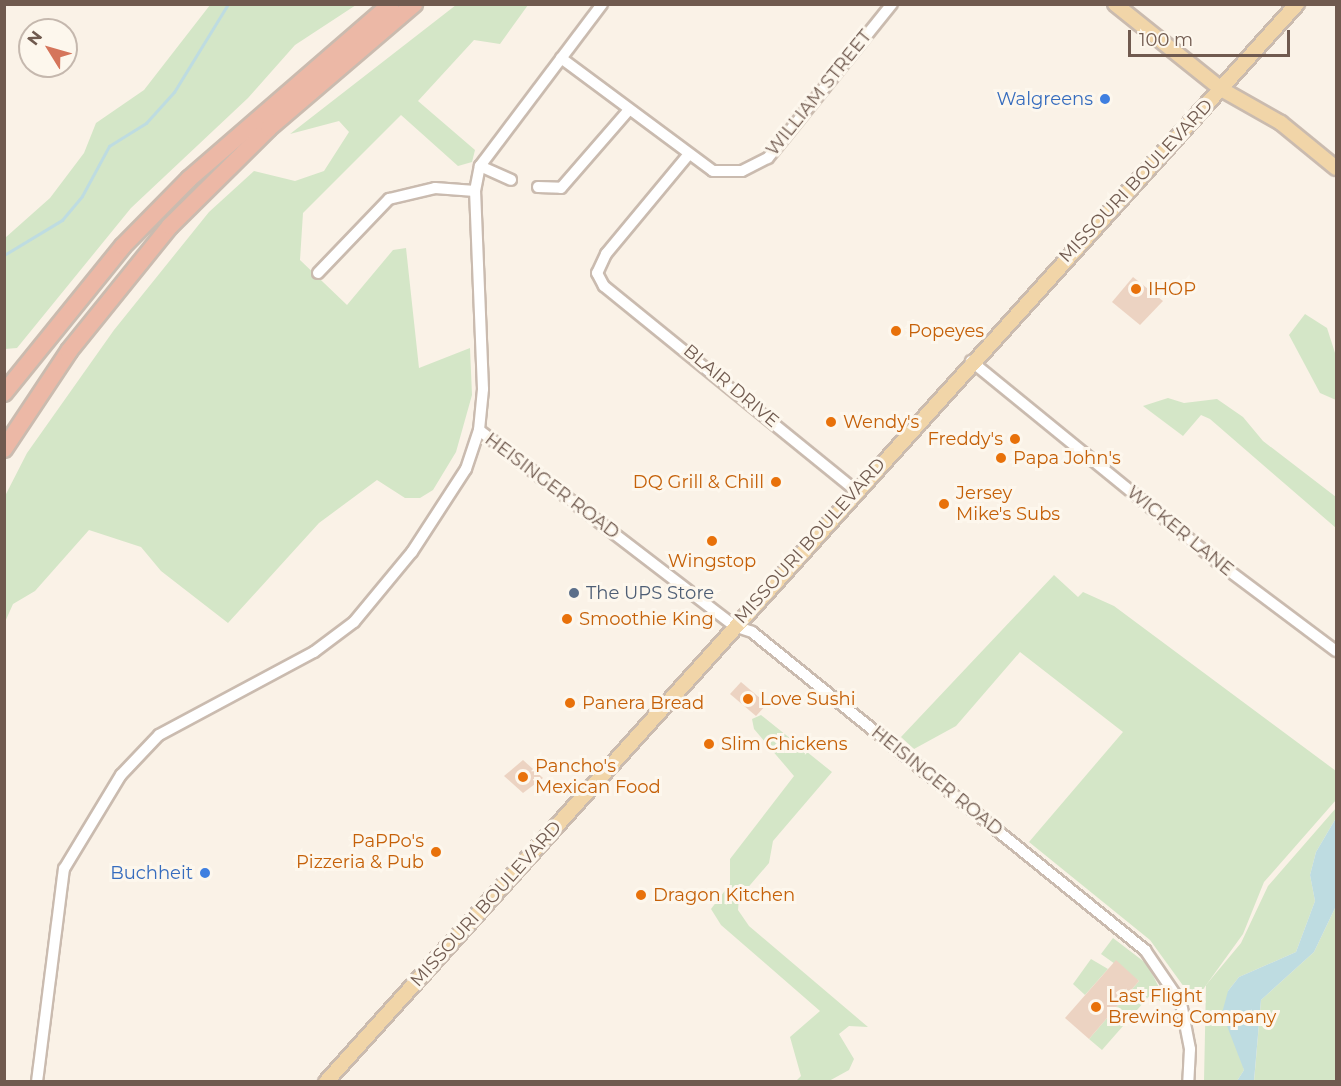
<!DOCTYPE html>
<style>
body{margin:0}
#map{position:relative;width:1341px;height:1086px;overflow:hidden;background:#faf2e7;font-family:Montserrat,sans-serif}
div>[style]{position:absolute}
.green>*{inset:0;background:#d4e6c7}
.water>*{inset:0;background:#bedce1}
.stream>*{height:3px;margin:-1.5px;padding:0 1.5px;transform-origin:1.5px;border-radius:1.5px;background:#bedce1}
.building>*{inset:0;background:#ecd3c2}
.roads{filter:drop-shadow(2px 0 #cabbaf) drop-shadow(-2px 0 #cabbaf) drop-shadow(0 2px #cabbaf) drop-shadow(0 -2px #cabbaf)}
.minor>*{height:10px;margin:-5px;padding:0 5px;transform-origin:5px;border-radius:5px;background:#fff}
.major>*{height:14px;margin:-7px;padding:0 7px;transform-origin:7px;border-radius:7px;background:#f1d5a8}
.highway>*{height:16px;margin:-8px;padding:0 8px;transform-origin:8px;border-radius:8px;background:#ecb8a6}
.dots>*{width:16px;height:16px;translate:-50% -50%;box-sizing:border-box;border:3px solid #fdf7ed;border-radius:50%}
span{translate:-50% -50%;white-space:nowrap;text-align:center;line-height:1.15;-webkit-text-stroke:6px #fdf7ed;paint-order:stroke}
.street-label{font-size:18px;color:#705a4f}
.shop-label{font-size:18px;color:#366cbe}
.right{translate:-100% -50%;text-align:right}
.food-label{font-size:18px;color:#c56008}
.left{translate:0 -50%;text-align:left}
.service-label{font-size:18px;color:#4e5e75}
.frame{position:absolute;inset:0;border:6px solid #705a4f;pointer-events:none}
.north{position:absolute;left:18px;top:18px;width:60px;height:60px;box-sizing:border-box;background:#fdf7ed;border:2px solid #c5b8ae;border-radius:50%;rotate:307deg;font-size:16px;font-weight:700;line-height:24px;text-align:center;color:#705a4f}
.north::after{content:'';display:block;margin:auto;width:21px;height:27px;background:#d5755b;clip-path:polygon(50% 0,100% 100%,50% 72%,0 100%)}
.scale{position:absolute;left:1128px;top:30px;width:162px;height:27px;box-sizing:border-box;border:3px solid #705a4f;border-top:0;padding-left:8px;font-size:18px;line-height:21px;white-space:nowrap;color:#705a4f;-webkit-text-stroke:4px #fdf7ed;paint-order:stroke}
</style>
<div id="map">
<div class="green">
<div style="clip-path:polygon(210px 5px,356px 5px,295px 45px,248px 98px,131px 208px,17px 348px,5px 349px,5px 238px,50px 198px,84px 153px,96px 123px,144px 90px)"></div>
<div style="clip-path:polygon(456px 5px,528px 5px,500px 44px,474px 40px,418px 101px,475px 150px,472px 162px,458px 166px,401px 115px,303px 213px,300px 260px,347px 305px,393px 250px,406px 248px,419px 368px,470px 348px,472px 395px,456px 452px,433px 490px,420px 498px,405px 498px,377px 480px,319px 523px,228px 623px,161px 571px,141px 547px,89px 530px,35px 591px,13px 604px,5px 622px,5px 496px,27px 453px,114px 330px,209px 212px,254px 171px,295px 181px,324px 171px,349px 132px,339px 121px,290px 134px)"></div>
<div style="clip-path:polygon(1305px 314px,1327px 328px,1336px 356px,1336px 400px,1320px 393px,1289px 335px)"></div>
<div style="clip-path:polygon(1168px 398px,1184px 403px,1217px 399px,1243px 417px,1263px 441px,1336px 497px,1336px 528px,1210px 419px,1201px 415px,1183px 436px,1143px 406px)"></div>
<div style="clip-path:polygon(1054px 575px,1078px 597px,1083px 592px,1114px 606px,1336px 771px,1336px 800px,1264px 882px,1243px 934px,1199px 995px,1187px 991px,1150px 940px,1029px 842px,1123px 732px,1020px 652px,956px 726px,914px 749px,901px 737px)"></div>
<div style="clip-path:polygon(761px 715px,832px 772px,773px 841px,769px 863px,739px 898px,738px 910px,749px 926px,868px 1027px,849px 1026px,839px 1034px,854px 1059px,849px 1070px,829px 1081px,796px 1081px,801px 1076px,790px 1037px,820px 1011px,721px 925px,711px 909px,730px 884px,730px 859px,794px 776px,754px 729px,752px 719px)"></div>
<div style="clip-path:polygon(1336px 808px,1336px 818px,1316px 852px,1310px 875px,1315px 901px,1296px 952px,1239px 977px,1228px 991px,1244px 1070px,1237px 1081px,1204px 1081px,1206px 985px,1241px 943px,1268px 886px)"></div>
<div style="clip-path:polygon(1336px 906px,1336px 1081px,1254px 1082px,1261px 1000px,1314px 952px)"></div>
<div style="clip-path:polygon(1113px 938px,1147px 964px,1164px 997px,1160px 1001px,1151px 994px,1102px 1050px,1089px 1039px,1139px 981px,1101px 954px)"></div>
<div style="clip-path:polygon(1091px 959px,1108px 969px,1085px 995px,1073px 984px)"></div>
</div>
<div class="water">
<div style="clip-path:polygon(1336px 818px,1336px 906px,1314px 952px,1261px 1000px,1254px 1081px,1237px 1081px,1244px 1070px,1222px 1013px,1228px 991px,1239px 977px,1296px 952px,1315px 901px,1310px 875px,1316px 852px)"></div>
</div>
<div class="stream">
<div style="left:4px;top:255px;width:68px;rotate:-31.1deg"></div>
<div style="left:62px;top:220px;width:31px;rotate:-50deg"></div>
<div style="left:82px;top:196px;width:57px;rotate:-61.6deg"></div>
<div style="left:109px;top:146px;width:44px;rotate:-31.9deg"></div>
<div style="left:146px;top:123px;width:42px;rotate:-47.9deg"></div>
<div style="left:174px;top:92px;width:103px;rotate:-58.5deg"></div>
</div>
<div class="building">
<div style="clip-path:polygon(1133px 277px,1163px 301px,1140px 325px,1112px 302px)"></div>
<div style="clip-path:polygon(741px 682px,767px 704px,756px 716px,730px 694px)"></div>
<div style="clip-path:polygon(523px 760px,543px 778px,523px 793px,504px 776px)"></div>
<div style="clip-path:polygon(1116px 960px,1139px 981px,1089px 1039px,1065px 1018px)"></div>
</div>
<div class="roads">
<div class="minor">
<div style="left:561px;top:58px;width:189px;rotate:36.6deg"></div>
<div style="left:713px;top:171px;width:29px"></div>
<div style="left:742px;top:171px;width:29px;rotate:-27deg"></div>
<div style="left:768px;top:158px;width:198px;rotate:-51.2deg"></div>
<div style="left:689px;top:154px;width:130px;rotate:129.7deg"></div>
<div style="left:606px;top:254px;width:21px;rotate:115deg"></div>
<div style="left:597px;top:273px;width:15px;rotate:62deg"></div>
<div style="left:604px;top:286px;width:323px;rotate:39.1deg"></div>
<div style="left:480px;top:166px;width:34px;rotate:24deg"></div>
<div style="left:538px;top:187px;width:23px;rotate:2deg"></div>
<div style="left:561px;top:188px;width:102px;rotate:-49deg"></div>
<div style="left:318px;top:273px;width:103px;rotate:-46.2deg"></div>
<div style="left:389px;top:199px;width:47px;rotate:-13.4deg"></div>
<div style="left:435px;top:188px;width:40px;rotate:4.3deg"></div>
<div style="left:971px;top:361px;width:316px;rotate:39.2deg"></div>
<div style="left:1216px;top:561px;width:150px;rotate:36.9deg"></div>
<div style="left:479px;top:430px;width:322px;rotate:37.5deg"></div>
<div style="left:734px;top:626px;width:19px;rotate:18deg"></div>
<div style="left:752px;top:632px;width:506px;rotate:38.98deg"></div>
<div style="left:1145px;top:950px;width:64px;rotate:55.8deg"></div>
<div style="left:1181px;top:1003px;width:47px;rotate:78.9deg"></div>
<div style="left:1190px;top:1049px;width:33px;rotate:93deg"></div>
<div style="left:37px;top:1082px;width:215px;rotate:-82.8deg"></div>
<div style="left:64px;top:869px;width:110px;rotate:-58.8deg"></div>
<div style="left:121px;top:775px;width:55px;rotate:-46.5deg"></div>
<div style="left:159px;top:735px;width:176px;rotate:-28.2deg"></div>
<div style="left:314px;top:652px;width:50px;rotate:-36.9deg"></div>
<div style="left:354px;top:622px;width:91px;rotate:-50.4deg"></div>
<div style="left:412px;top:552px;width:99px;rotate:-57deg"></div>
<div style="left:466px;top:469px;width:41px;rotate:-71.6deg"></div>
<div style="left:479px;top:430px;width:41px;rotate:-84.4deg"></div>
<div style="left:483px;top:389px;width:198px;rotate:-92.3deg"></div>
<div style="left:475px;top:191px;width:25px;rotate:-79deg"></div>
<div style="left:480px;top:166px;width:203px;rotate:-53deg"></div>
</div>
<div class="major">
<div style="left:1115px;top:4px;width:136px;rotate:38.7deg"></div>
<div style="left:1221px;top:89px;width:69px;rotate:29.5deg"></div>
<div style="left:1281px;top:123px;width:71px;rotate:39.3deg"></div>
<div style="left:326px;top:1082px;width:1451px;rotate:-47.99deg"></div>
</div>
<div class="highway">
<div style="left:4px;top:393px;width:189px;rotate:-51deg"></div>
<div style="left:123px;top:246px;width:94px;rotate:-45.4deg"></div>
<div style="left:189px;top:179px;width:267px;rotate:-40.9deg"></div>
<div style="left:4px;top:449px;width:118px;rotate:-56.4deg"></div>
<div style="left:69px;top:351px;width:161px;rotate:-51.1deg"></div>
<div style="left:170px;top:226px;width:139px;rotate:-44.7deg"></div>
<div style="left:269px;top:128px;width:191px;rotate:-40.5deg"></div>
</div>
</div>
<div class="dots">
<div style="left:1105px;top:99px;background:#3f7fe0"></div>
<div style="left:1136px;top:289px;background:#e8710a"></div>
<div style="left:896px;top:331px;background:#e8710a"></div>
<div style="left:831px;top:422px;background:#e8710a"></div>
<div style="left:1015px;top:439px;background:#e8710a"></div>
<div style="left:1001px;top:458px;background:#e8710a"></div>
<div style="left:776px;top:482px;background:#e8710a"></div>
<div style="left:944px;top:504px;background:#e8710a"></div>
<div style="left:712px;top:541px;background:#e8710a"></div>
<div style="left:574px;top:593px;background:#5c6f8a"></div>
<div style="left:567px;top:619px;background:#e8710a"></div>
<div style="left:748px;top:699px;background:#e8710a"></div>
<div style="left:570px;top:703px;background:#e8710a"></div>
<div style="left:709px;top:744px;background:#e8710a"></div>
<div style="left:523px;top:777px;background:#e8710a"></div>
<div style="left:436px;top:852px;background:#e8710a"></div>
<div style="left:205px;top:873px;background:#3f7fe0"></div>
<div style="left:641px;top:895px;background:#e8710a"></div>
<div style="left:1096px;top:1007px;background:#e8710a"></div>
</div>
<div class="street-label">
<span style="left:819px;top:93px;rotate:-51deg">WILLIAM STREET</span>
<span style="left:1136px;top:181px;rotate:-47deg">MISSOURI BOULEVARD</span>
<span style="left:731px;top:386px;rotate:40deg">BLAIR DRIVE</span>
<span style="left:552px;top:486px;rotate:37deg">HEISINGER ROAD</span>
<span style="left:1180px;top:531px;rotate:39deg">WICKER LANE</span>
<span style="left:810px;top:541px;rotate:-48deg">MISSOURI BOULEVARD</span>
<span style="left:937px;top:781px;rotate:39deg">HEISINGER ROAD</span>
<span style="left:486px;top:904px;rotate:-48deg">MISSOURI BOULEVARD</span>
</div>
<div class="shop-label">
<span class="right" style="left:1093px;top:99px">Walgreens</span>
<span class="right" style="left:193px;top:873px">Buchheit</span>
</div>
<div class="food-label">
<span class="left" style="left:1148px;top:289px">IHOP</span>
<span class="left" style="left:908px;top:331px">Popeyes</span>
<span class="left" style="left:843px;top:422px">Wendy's</span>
<span class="right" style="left:1003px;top:439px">Freddy's</span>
<span class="left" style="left:1013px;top:458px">Papa John's</span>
<span class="right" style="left:764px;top:482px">DQ Grill &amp; Chill</span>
<span class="left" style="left:956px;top:504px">Jersey<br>Mike's Subs</span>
<span style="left:712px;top:561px">Wingstop</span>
<span class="left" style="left:579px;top:619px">Smoothie King</span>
<span class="left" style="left:760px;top:699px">Love Sushi</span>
<span class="left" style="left:582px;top:703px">Panera Bread</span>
<span class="left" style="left:721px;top:744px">Slim Chickens</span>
<span class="left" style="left:535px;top:777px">Pancho's<br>Mexican Food</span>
<span class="right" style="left:424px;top:852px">PaPPo's<br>Pizzeria &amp; Pub</span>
<span class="left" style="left:653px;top:895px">Dragon Kitchen</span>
<span class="left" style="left:1108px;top:1007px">Last Flight<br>Brewing Company</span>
</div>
<div class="service-label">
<span class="left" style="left:586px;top:593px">The UPS Store</span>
</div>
<div class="frame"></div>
<div class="north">N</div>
<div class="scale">100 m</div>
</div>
